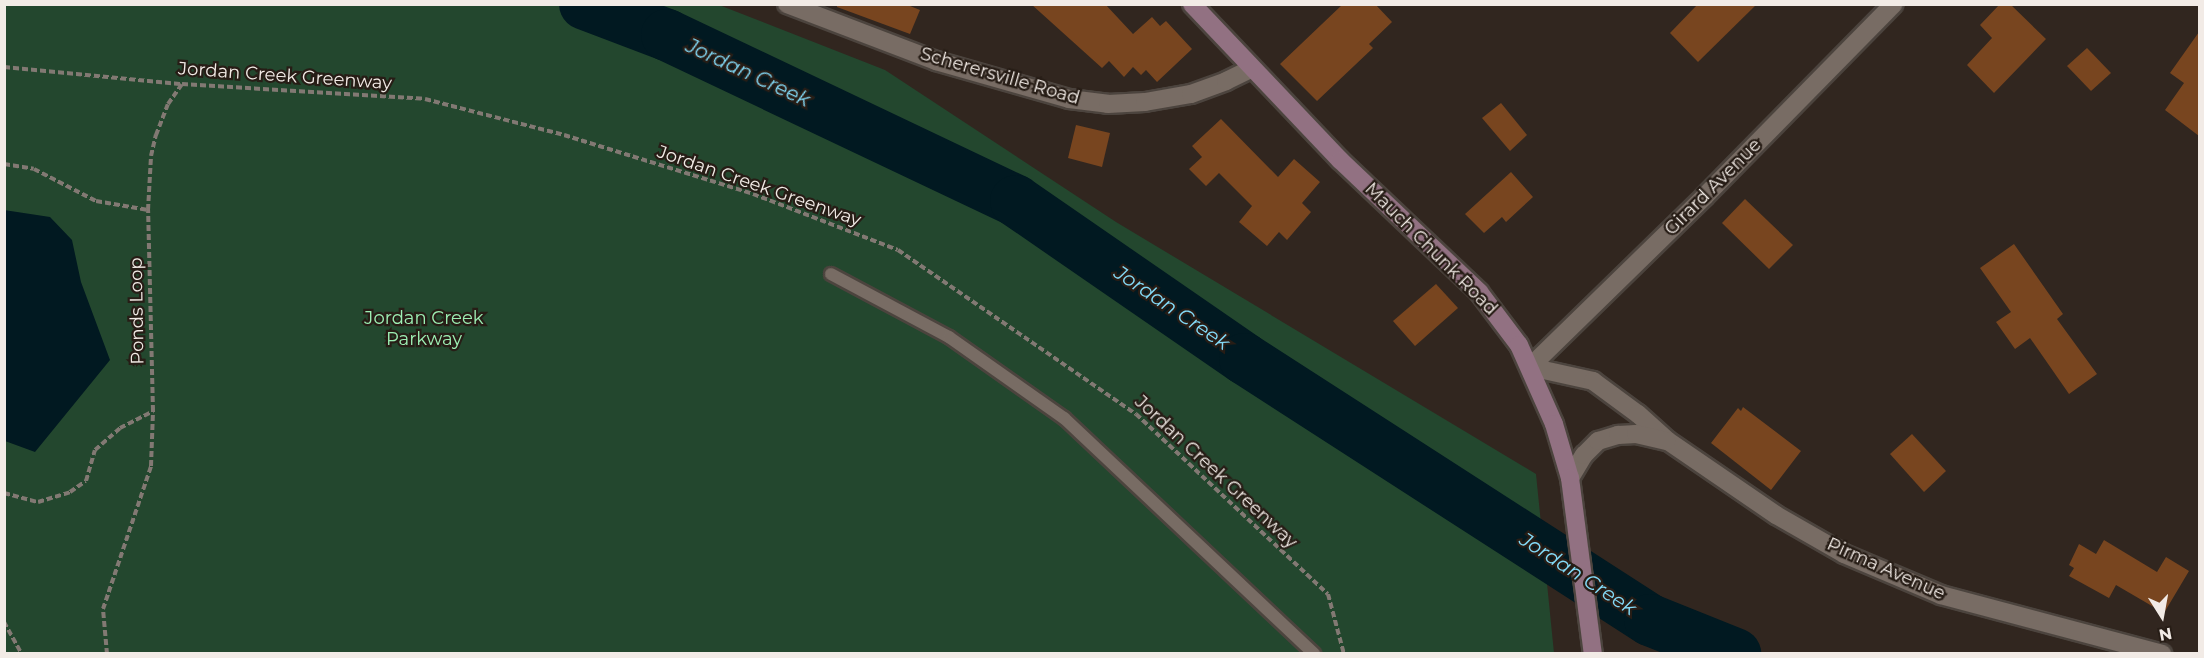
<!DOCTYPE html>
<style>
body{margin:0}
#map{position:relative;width:2204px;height:658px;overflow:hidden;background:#31261f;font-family:Montserrat,sans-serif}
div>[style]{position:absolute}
.green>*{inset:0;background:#23472e}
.water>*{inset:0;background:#011921}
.river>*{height:52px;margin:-26px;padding:0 26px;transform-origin:26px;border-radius:26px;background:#011921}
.building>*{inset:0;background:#78451f}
.path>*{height:4px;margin-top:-2px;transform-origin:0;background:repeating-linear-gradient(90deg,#827973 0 6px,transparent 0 9px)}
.roads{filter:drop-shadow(2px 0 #4c443e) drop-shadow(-2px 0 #4c443e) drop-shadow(0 2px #4c443e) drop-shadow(0 -2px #4c443e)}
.service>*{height:12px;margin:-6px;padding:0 6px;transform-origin:6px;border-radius:6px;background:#786c64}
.minor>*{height:18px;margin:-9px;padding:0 9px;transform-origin:9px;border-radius:9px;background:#786c64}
.tertiary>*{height:18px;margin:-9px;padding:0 9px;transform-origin:9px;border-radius:9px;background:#786c64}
.secondary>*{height:18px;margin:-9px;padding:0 9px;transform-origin:9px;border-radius:9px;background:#927182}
span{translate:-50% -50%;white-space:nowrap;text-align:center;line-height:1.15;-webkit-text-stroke:4.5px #271d16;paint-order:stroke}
.street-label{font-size:18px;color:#f2ebe6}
.park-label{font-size:18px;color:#9df0b4}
.water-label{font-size:20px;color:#83daf7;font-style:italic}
.frame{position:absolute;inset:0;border:6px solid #f2ebe6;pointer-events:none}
.north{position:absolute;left:2132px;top:586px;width:60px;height:60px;-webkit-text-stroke:4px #271d16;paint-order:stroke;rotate:169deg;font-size:16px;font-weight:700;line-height:24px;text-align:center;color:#f2ebe6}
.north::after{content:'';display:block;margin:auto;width:21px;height:27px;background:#f2ebe6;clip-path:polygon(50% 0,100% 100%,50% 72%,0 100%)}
</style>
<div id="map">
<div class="green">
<div style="clip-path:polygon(4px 5px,719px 5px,885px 70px,1116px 222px,1536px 474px,1554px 653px,5px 653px)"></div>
</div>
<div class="water">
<div style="clip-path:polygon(4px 210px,50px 217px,72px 240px,81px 282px,110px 360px,35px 452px,5px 441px)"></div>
</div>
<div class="river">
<div style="left:585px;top:4px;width:88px;rotate:20.7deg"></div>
<div style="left:667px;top:35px;width:386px;rotate:25.4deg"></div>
<div style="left:1016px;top:201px;width:278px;rotate:34.6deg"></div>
<div style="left:1245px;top:359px;width:482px;rotate:32.8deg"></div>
<div style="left:1650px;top:620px;width:92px;rotate:21.8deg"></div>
</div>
<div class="building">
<div style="clip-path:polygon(837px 4px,905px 4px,920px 10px,910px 34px,837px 7px)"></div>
<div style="clip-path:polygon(1031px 4px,1105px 4px,1133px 34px,1152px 17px,1160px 26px,1166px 21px,1192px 49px,1157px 82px,1146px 70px,1141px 75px,1133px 67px,1124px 77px,1109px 61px,1102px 68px)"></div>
<div style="clip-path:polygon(1343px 4px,1375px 4px,1392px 22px,1369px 44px,1373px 48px,1317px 101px,1280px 64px)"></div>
<div style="clip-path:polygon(1698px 4px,1757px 4px,1698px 62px,1670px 33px)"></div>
<div style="clip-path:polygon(2000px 4px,2010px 4px,2046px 39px,1994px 93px,1967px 65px,1992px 38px,1980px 25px)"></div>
<div style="clip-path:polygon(2199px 32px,2199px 136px,2165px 110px,2184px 83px,2170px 73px)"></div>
<div style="clip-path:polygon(2087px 48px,2111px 73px,2091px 91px,2067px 66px)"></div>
<div style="clip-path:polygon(1501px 103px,1527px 135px,1510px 151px,1482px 118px)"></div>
<div style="clip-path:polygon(1221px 119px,1278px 177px,1294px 159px,1320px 182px,1302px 203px,1311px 212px,1287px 240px,1279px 232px,1267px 246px,1239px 222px,1252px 206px,1219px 173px,1206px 186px,1189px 169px,1202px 157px,1192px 146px)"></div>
<div style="clip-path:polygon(1076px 125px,1110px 133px,1102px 167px,1068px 158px)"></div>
<div style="clip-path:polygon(1511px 172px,1533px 197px,1506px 222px,1502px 217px,1484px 233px,1465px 214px)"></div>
<div style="clip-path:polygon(1745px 199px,1793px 245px,1769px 269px,1722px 223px)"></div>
<div style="clip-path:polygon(2014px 244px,2063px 314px,2057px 319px,2097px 374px,2069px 394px,2030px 338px,2015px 349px,1996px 322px,2011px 312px,1980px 268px)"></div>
<div style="clip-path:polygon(1436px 284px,1458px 308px,1415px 346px,1393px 321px)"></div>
<div style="clip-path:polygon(1743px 407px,1801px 451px,1771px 490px,1711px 443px,1738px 408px,1741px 411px)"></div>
<div style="clip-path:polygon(1912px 434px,1946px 471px,1924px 492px,1890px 454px)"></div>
<div style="clip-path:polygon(2104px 540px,2157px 572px,2166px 557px,2189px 571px,2164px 613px,2116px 585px,2109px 598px,2069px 576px,2074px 568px,2069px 565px,2079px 544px,2096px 554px)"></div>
</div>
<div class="path">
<div style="left:4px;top:67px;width:179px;rotate:5.5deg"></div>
<div style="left:182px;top:84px;width:243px;rotate:3.5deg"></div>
<div style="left:425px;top:99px;width:144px;rotate:14.5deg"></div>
<div style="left:564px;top:135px;width:198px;rotate:17.3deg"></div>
<div style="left:753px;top:194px;width:155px;rotate:21.1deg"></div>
<div style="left:898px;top:250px;width:289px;rotate:34.6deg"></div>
<div style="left:1136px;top:414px;width:263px;rotate:43.2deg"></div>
<div style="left:1328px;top:594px;width:62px;rotate:75.1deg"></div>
<div style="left:4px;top:164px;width:30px;rotate:9deg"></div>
<div style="left:34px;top:169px;width:70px;rotate:27.3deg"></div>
<div style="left:96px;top:201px;width:53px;rotate:9.8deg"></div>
<div style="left:4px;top:493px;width:35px;rotate:15deg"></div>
<div style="left:38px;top:502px;width:34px;rotate:-17deg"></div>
<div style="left:70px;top:492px;width:19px;rotate:-35deg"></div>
<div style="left:86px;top:481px;width:32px;rotate:-74deg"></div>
<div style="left:95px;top:450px;width:33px;rotate:-41deg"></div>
<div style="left:120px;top:428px;width:37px;rotate:-27deg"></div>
<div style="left:4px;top:622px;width:37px;rotate:61deg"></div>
<div style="left:107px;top:654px;width:45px;rotate:-95.1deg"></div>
<div style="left:103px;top:609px;width:151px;rotate:-71.4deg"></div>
<div style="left:151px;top:466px;width:55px;rotate:-87.9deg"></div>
<div style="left:153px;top:411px;width:201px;rotate:-91.4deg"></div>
<div style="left:148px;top:210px;width:54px;rotate:-86.8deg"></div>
<div style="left:151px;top:156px;width:22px;rotate:-77deg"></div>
<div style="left:156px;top:135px;width:33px;rotate:-69deg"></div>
<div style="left:168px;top:104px;width:24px;rotate:-55deg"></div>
</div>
<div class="roads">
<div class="service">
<div style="left:831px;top:274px;width:134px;rotate:28.1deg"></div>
<div style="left:949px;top:337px;width:141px;rotate:35.2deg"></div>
<div style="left:1064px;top:418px;width:344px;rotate:43.3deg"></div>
</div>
<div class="minor">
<div style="left:787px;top:4px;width:160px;rotate:20.9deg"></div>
<div style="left:936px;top:61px;width:138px;rotate:15.9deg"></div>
<div style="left:1069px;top:99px;width:39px;rotate:7deg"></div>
<div style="left:1108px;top:104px;width:37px;rotate:-3deg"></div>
<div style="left:1145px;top:102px;width:47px;rotate:-9.9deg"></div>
<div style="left:1191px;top:94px;width:37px;rotate:-20deg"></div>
<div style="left:1226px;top:81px;width:28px;rotate:-26deg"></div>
<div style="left:1530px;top:367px;width:65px;rotate:12.5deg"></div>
<div style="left:1593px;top:381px;width:56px;rotate:36.3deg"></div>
<div style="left:1638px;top:414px;width:40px;rotate:42deg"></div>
<div style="left:1668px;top:441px;width:131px;rotate:34.4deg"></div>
<div style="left:1776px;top:515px;width:78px;rotate:29.8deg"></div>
<div style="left:1844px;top:554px;width:105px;rotate:22.9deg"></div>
<div style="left:1941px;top:595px;width:229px;rotate:14.9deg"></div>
<div style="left:1570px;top:478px;width:27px;rotate:-59deg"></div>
<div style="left:1584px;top:455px;width:20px;rotate:-45deg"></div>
<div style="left:1598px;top:441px;width:21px;rotate:-17deg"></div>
<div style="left:1618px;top:435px;width:18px;rotate:-3deg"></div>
<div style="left:1636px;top:434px;width:31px;rotate:13deg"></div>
</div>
<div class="tertiary">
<div style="left:1530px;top:367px;width:245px;rotate:-44.3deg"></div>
<div style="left:1705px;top:196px;width:269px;rotate:-45.5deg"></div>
</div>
<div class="secondary">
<div style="left:1192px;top:4px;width:215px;rotate:46.5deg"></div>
<div style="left:1340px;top:160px;width:192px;rotate:43.5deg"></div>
<div style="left:1479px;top:292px;width:66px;rotate:53deg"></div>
<div style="left:1519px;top:345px;width:86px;rotate:66.1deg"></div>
<div style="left:1554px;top:424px;width:56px;rotate:73.5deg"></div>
<div style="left:1570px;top:478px;width:177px;rotate:82.6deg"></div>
</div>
</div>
<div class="street-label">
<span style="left:285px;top:76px;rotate:4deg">Jordan Creek Greenway</span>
<span style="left:1000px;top:76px;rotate:16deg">Scherersville Road</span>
<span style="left:759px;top:186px;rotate:19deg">Jordan Creek Greenway</span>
<span style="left:1713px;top:187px;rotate:-45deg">Girard Avenue</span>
<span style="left:1431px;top:249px;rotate:45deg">Mauch Chunk Road</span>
<span style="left:137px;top:311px;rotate:-91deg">Ponds Loop</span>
<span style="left:1216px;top:472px;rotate:43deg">Jordan Creek Greenway</span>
<span style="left:1886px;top:569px;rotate:24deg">Pirma Avenue</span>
</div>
<div class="park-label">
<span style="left:424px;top:329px">Jordan Creek<br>Parkway</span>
</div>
<div class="water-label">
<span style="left:748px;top:73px;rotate:25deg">Jordan Creek</span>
<span style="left:1172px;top:308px;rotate:34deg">Jordan Creek</span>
<span style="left:1578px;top:574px;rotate:33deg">Jordan Creek</span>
</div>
<div class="frame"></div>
<div class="north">N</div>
</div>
